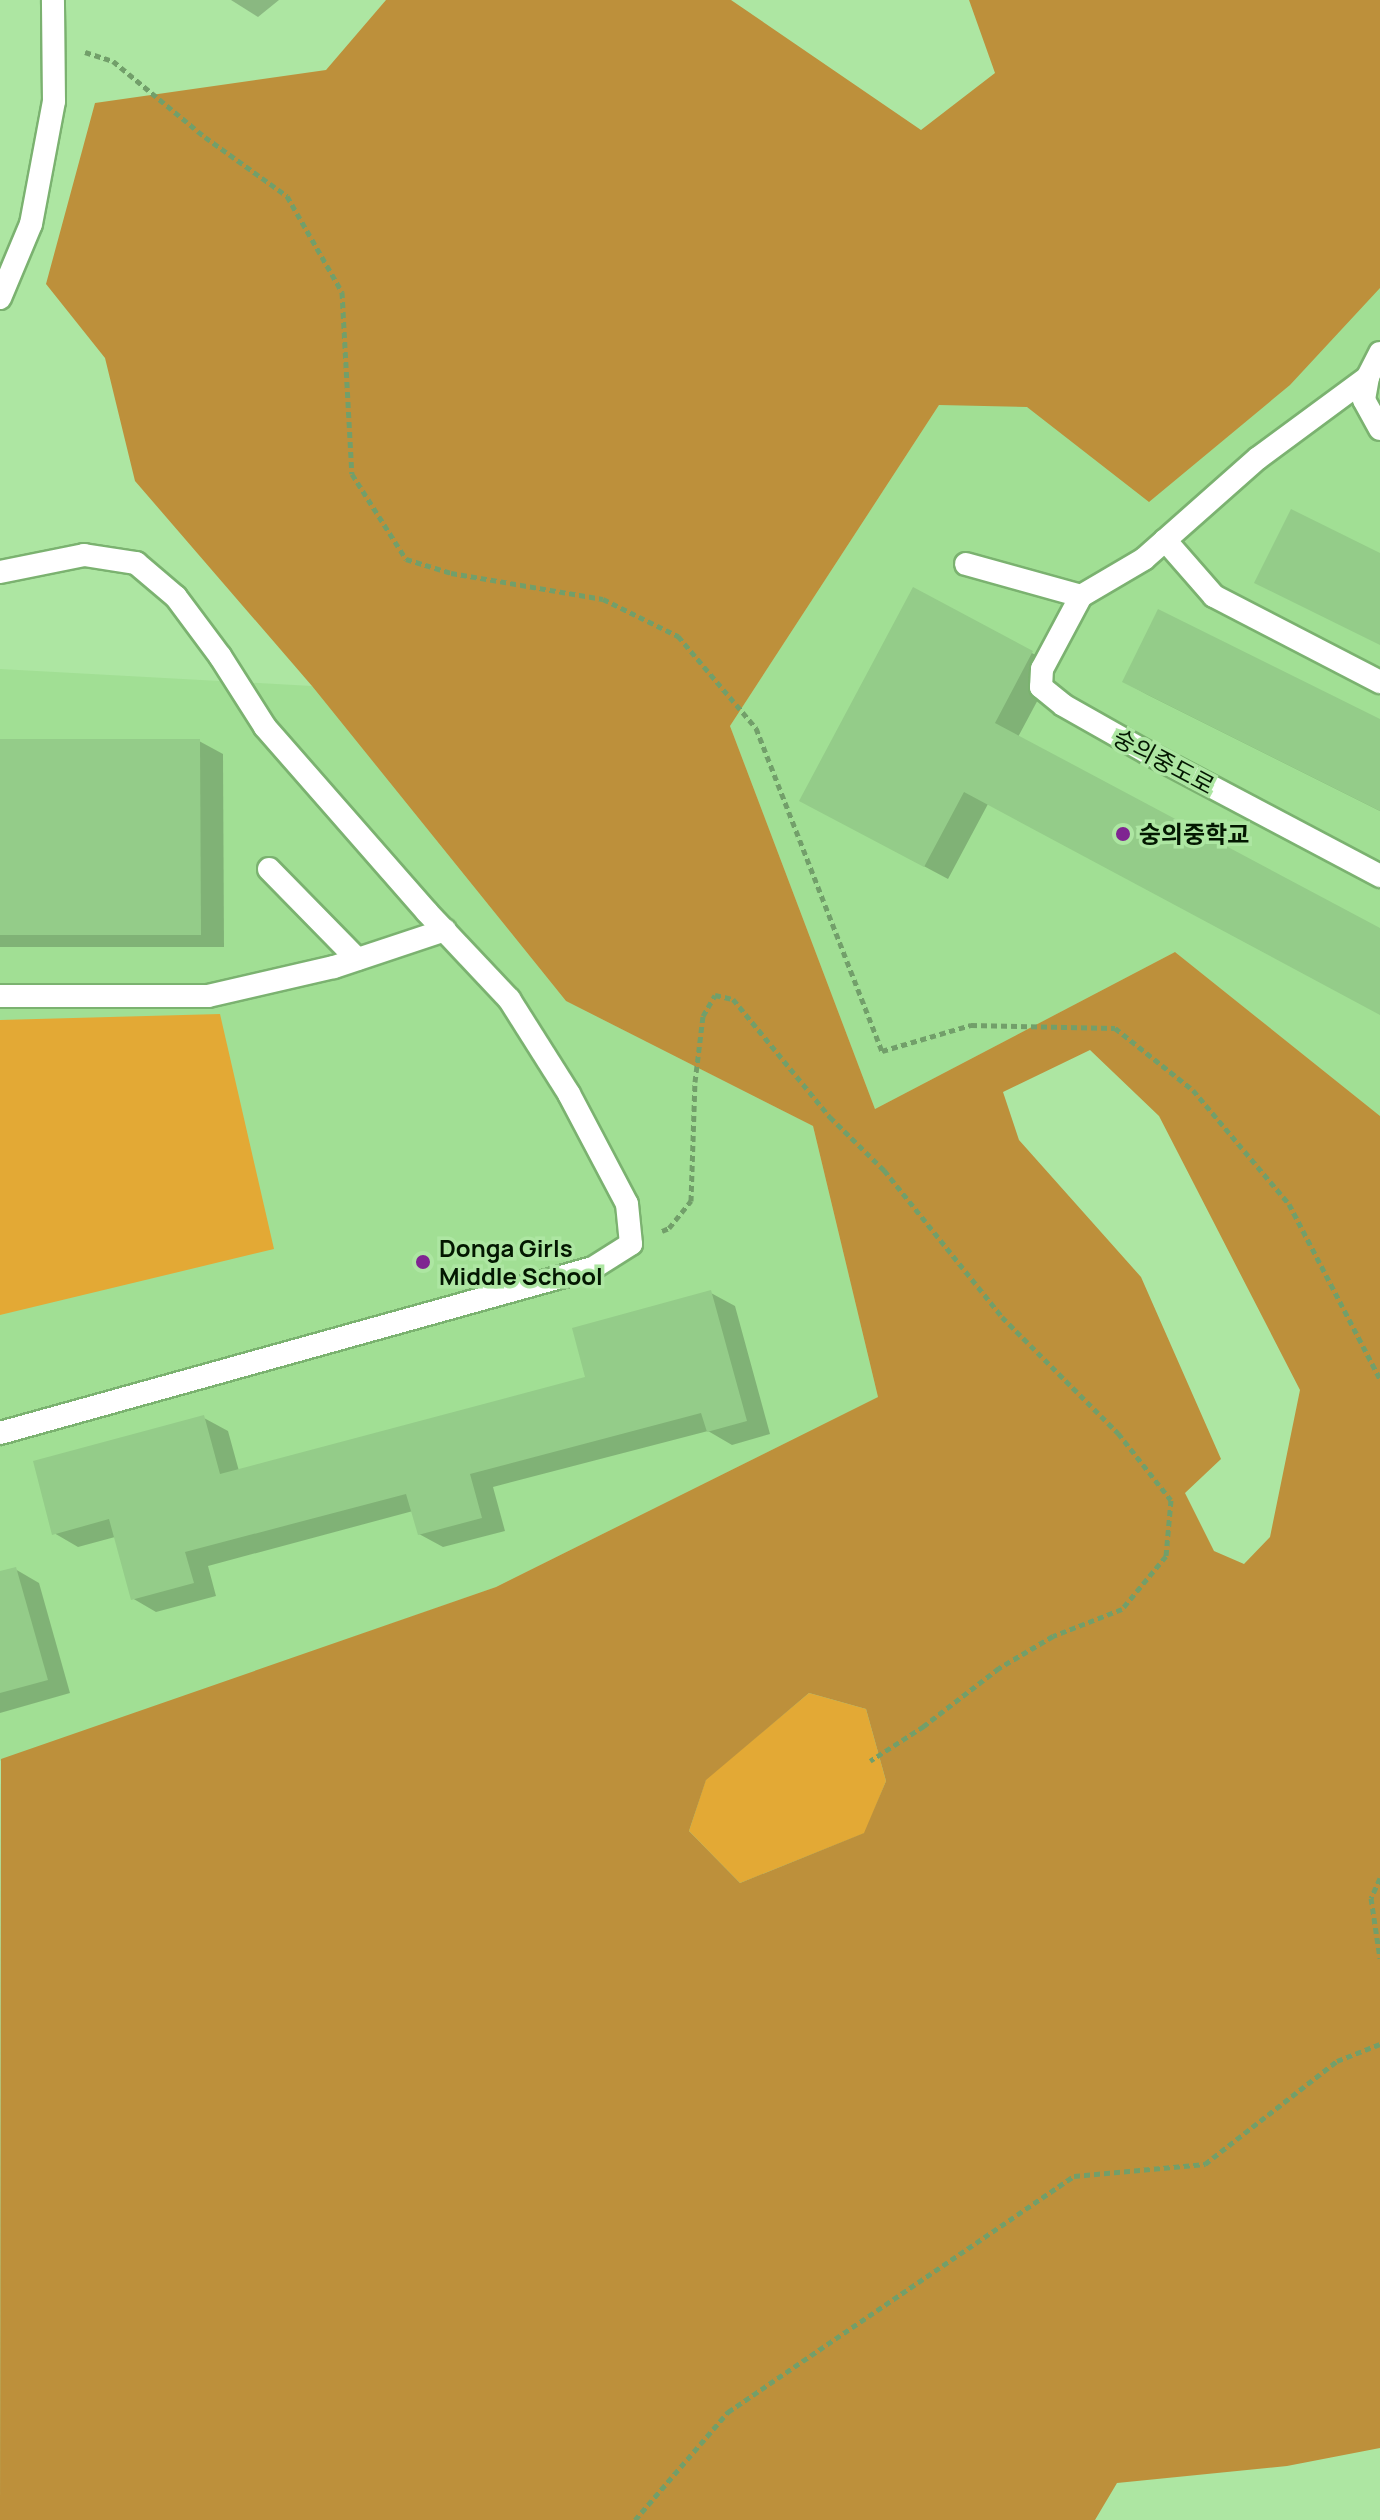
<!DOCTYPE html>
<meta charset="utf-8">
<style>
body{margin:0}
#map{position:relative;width:1380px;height:2520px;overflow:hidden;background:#ade6a2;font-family:Manrope,"Noto Sans KR",sans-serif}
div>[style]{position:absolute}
.built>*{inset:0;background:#a1df94}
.green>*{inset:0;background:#e3a935}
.forest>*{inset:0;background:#bd903b}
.shadow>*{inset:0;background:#0003}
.building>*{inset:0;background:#94cc89}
.path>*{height:5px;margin-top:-2.5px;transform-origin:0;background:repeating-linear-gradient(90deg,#729f6a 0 6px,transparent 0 10px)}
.roads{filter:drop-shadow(2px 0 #7bb270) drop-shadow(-2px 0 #7bb270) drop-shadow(0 2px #7bb270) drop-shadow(0 -2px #7bb270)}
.lane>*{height:22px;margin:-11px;padding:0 11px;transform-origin:11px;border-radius:11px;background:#fff}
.dots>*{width:22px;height:22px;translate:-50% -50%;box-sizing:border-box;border:4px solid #ade6a2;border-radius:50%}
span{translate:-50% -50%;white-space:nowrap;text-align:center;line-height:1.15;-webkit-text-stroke:7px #ade6a2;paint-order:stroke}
.street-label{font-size:24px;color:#031701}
.poi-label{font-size:24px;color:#031701;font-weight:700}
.left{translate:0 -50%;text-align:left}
</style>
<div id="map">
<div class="built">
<div style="clip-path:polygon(1380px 4px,1380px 1116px,1175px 952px,875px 1109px,730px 726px,939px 405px)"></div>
<div style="clip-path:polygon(0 669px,312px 686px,566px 1001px,813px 1126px,878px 1397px,496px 1587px,0 1761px)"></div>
</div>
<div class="green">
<div style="clip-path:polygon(220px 1014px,274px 1249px,0 1315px,0 1020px)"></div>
<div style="clip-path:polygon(809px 1693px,866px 1709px,886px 1781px,865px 1833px,740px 1883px,689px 1831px,706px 1779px)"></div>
</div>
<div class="forest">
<div style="clip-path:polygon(evenodd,386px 0,731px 0,921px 130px,995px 73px,969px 0,1380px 0,1380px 288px,1290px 385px,1149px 502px,1027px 407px,939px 405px,730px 726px,875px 1109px,1175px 952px,1380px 1116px,1380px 2448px,1287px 2466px,1117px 2483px,1095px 2520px,0 2520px,1px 1759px,496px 1587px,878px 1397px,813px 1126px,566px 1001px,312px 686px,135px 481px,105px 358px,46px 284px,95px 103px,326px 70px,386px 0,1090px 1050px,1159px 1116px,1300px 1390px,1270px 1537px,1244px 1564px,1214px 1551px,1185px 1493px,1221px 1459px,1141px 1277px,1019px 1140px,1003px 1092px,1090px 1050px,386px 0,809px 1693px,866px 1709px,886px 1781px,864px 1833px,740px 1883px,689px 1831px,706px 1780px,809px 1693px)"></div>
</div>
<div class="shadow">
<div style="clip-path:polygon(231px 0,279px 0,258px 17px)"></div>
<div style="clip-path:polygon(914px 590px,1056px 666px,1018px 737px,1380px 931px,1380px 1014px,988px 804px,948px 879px,826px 814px)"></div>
<div style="clip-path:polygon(1124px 682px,1380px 722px,1380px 811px,1148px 695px)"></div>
<div style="clip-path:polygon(0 741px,199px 741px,223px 754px,224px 947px,0 947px)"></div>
<div style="clip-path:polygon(711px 1293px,735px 1306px,770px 1434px,732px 1445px,708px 1431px,493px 1487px,505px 1531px,443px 1547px,419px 1534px,413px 1511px,208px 1566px,216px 1596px,156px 1612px,132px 1598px,115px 1537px,78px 1547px,54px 1533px,204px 1418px,228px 1431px,239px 1471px,587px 1378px)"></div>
<div style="clip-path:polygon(15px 1569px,39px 1583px,70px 1693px,0 1713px,0 1573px)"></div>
</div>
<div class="building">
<div style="clip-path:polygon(1291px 509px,1380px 553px,1380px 645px,1254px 583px)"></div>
<div style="clip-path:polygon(913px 587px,1033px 651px,995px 723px,1380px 928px,1380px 1015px,964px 792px,924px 867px,799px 801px)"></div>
<div style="clip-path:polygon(1158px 609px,1380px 719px,1380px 811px,1122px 682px)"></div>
<div style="clip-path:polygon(0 739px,200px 739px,201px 935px,0 935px)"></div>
<div style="clip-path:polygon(711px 1290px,747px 1421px,707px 1432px,701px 1413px,470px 1474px,482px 1518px,418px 1535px,406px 1494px,185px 1552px,194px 1583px,131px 1600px,109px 1519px,52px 1535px,33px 1461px,204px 1415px,220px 1474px,585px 1377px,572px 1328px)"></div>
<div style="clip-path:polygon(16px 1567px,48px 1680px,0 1693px,0 1571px)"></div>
</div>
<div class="path">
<div style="left:85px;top:52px;width:29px;rotate:18deg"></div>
<div style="left:113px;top:61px;width:119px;rotate:39.6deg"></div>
<div style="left:205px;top:137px;width:101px;rotate:35.7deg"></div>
<div style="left:287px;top:196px;width:111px;rotate:60.2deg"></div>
<div style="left:342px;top:292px;width:182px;rotate:86.9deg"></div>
<div style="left:352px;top:474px;width:101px;rotate:57.6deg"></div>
<div style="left:406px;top:559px;width:47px;rotate:17.3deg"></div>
<div style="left:451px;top:573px;width:154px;rotate:9.7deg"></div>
<div style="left:603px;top:599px;width:84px;rotate:26.3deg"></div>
<div style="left:678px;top:636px;width:121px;rotate:49.7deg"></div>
<div style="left:756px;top:728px;width:347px;rotate:68.7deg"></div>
<div style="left:882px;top:1051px;width:93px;rotate:-16.3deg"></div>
<div style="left:971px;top:1025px;width:144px;rotate:1.2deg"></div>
<div style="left:1115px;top:1028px;width:100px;rotate:38.5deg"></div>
<div style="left:1193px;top:1090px;width:149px;rotate:49.9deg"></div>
<div style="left:1289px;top:1204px;width:197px;rotate:62.5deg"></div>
<div style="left:662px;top:1231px;width:8px;rotate:-23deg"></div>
<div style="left:669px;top:1228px;width:35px;rotate:-51deg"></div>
<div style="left:691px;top:1201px;width:119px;rotate:-88.1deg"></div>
<div style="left:695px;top:1082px;width:66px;rotate:-83.1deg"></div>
<div style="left:703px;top:1016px;width:24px;rotate:-60deg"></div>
<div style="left:715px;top:995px;width:18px;rotate:13deg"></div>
<div style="left:733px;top:999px;width:153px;rotate:50.6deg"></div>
<div style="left:830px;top:1117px;width:76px;rotate:44.5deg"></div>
<div style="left:884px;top:1170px;width:189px;rotate:51.2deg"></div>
<div style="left:1002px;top:1317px;width:164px;rotate:45deg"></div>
<div style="left:1118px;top:1433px;width:85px;rotate:51.7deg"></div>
<div style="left:1171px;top:1500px;width:56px;rotate:95.1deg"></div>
<div style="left:1166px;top:1556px;width:69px;rotate:129.7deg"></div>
<div style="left:1122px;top:1609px;width:74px;rotate:158.6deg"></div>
<div style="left:1053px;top:1636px;width:63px;rotate:149.3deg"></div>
<div style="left:999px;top:1668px;width:95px;rotate:142.3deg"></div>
<div style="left:924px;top:1726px;width:64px;rotate:147.1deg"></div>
<div style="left:1380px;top:1878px;width:22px;rotate:114deg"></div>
<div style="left:1371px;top:1898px;width:61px;rotate:81.5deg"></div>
<div style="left:635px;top:2520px;width:143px;rotate:-49.3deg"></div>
<div style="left:728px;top:2412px;width:419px;rotate:-34.3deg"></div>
<div style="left:1074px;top:2176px;width:132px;rotate:-5.2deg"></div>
<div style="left:1205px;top:2164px;width:167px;rotate:-38deg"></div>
<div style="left:1337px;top:2061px;width:46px;rotate:-21.6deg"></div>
</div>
<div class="roads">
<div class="lane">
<div style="left:0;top:298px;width:80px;rotate:-67.3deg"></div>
<div style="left:31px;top:224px;width:125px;rotate:-79.4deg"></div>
<div style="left:54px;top:101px;width:101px;rotate:-90.6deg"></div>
<div style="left:1380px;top:353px;width:27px;rotate:117deg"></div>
<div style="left:1368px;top:377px;width:23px;rotate:100deg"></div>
<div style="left:1364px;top:400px;width:33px;rotate:61deg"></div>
<div style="left:1368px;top:377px;width:137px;rotate:143.6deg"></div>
<div style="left:1258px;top:458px;width:152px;rotate:138.5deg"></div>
<div style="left:1144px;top:559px;width:73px;rotate:149.6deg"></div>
<div style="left:1081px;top:596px;width:83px;rotate:118.1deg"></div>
<div style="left:1042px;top:669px;width:18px;rotate:93deg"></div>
<div style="left:1041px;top:687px;width:28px;rotate:39deg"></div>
<div style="left:1063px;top:705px;width:98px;rotate:29.5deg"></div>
<div style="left:1148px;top:753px;width:263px;rotate:27.9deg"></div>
<div style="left:1165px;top:540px;width:74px;rotate:48.8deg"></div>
<div style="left:1214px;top:596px;width:187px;rotate:27.4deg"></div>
<div style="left:966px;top:564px;width:119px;rotate:15.5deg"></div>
<div style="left:0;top:572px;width:86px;rotate:-11.4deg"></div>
<div style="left:84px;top:555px;width:53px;rotate:8.7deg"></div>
<div style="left:136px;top:563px;width:52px;rotate:40.4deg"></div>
<div style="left:176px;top:597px;width:74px;rotate:53.3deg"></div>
<div style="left:220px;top:656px;width:84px;rotate:57.6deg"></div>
<div style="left:265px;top:727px;width:246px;rotate:48.8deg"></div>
<div style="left:427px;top:912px;width:120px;rotate:46.7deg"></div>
<div style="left:509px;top:999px;width:112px;rotate:57.7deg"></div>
<div style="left:569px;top:1094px;width:124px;rotate:62.2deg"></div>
<div style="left:627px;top:1204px;width:40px;rotate:84.3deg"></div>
<div style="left:631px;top:1244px;width:45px;rotate:147.7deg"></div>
<div style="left:593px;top:1268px;width:616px;rotate:164.45deg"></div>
<div style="left:269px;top:869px;width:126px;rotate:45.6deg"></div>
<div style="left:0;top:996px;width:208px"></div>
<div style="left:208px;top:996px;width:129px;rotate:-13deg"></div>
<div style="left:334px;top:967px;width:117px;rotate:-18.4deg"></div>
</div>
</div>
<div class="dots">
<div style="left:1123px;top:834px;background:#7f2591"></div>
<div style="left:423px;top:1262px;background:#7f2591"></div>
</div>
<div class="street-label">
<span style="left:1164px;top:761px;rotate:28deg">숭의중도로</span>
</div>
<div class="poi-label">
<span class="left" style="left:1139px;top:834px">숭의중학교</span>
<span class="left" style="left:439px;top:1262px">Donga Girls<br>Middle School</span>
</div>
</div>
